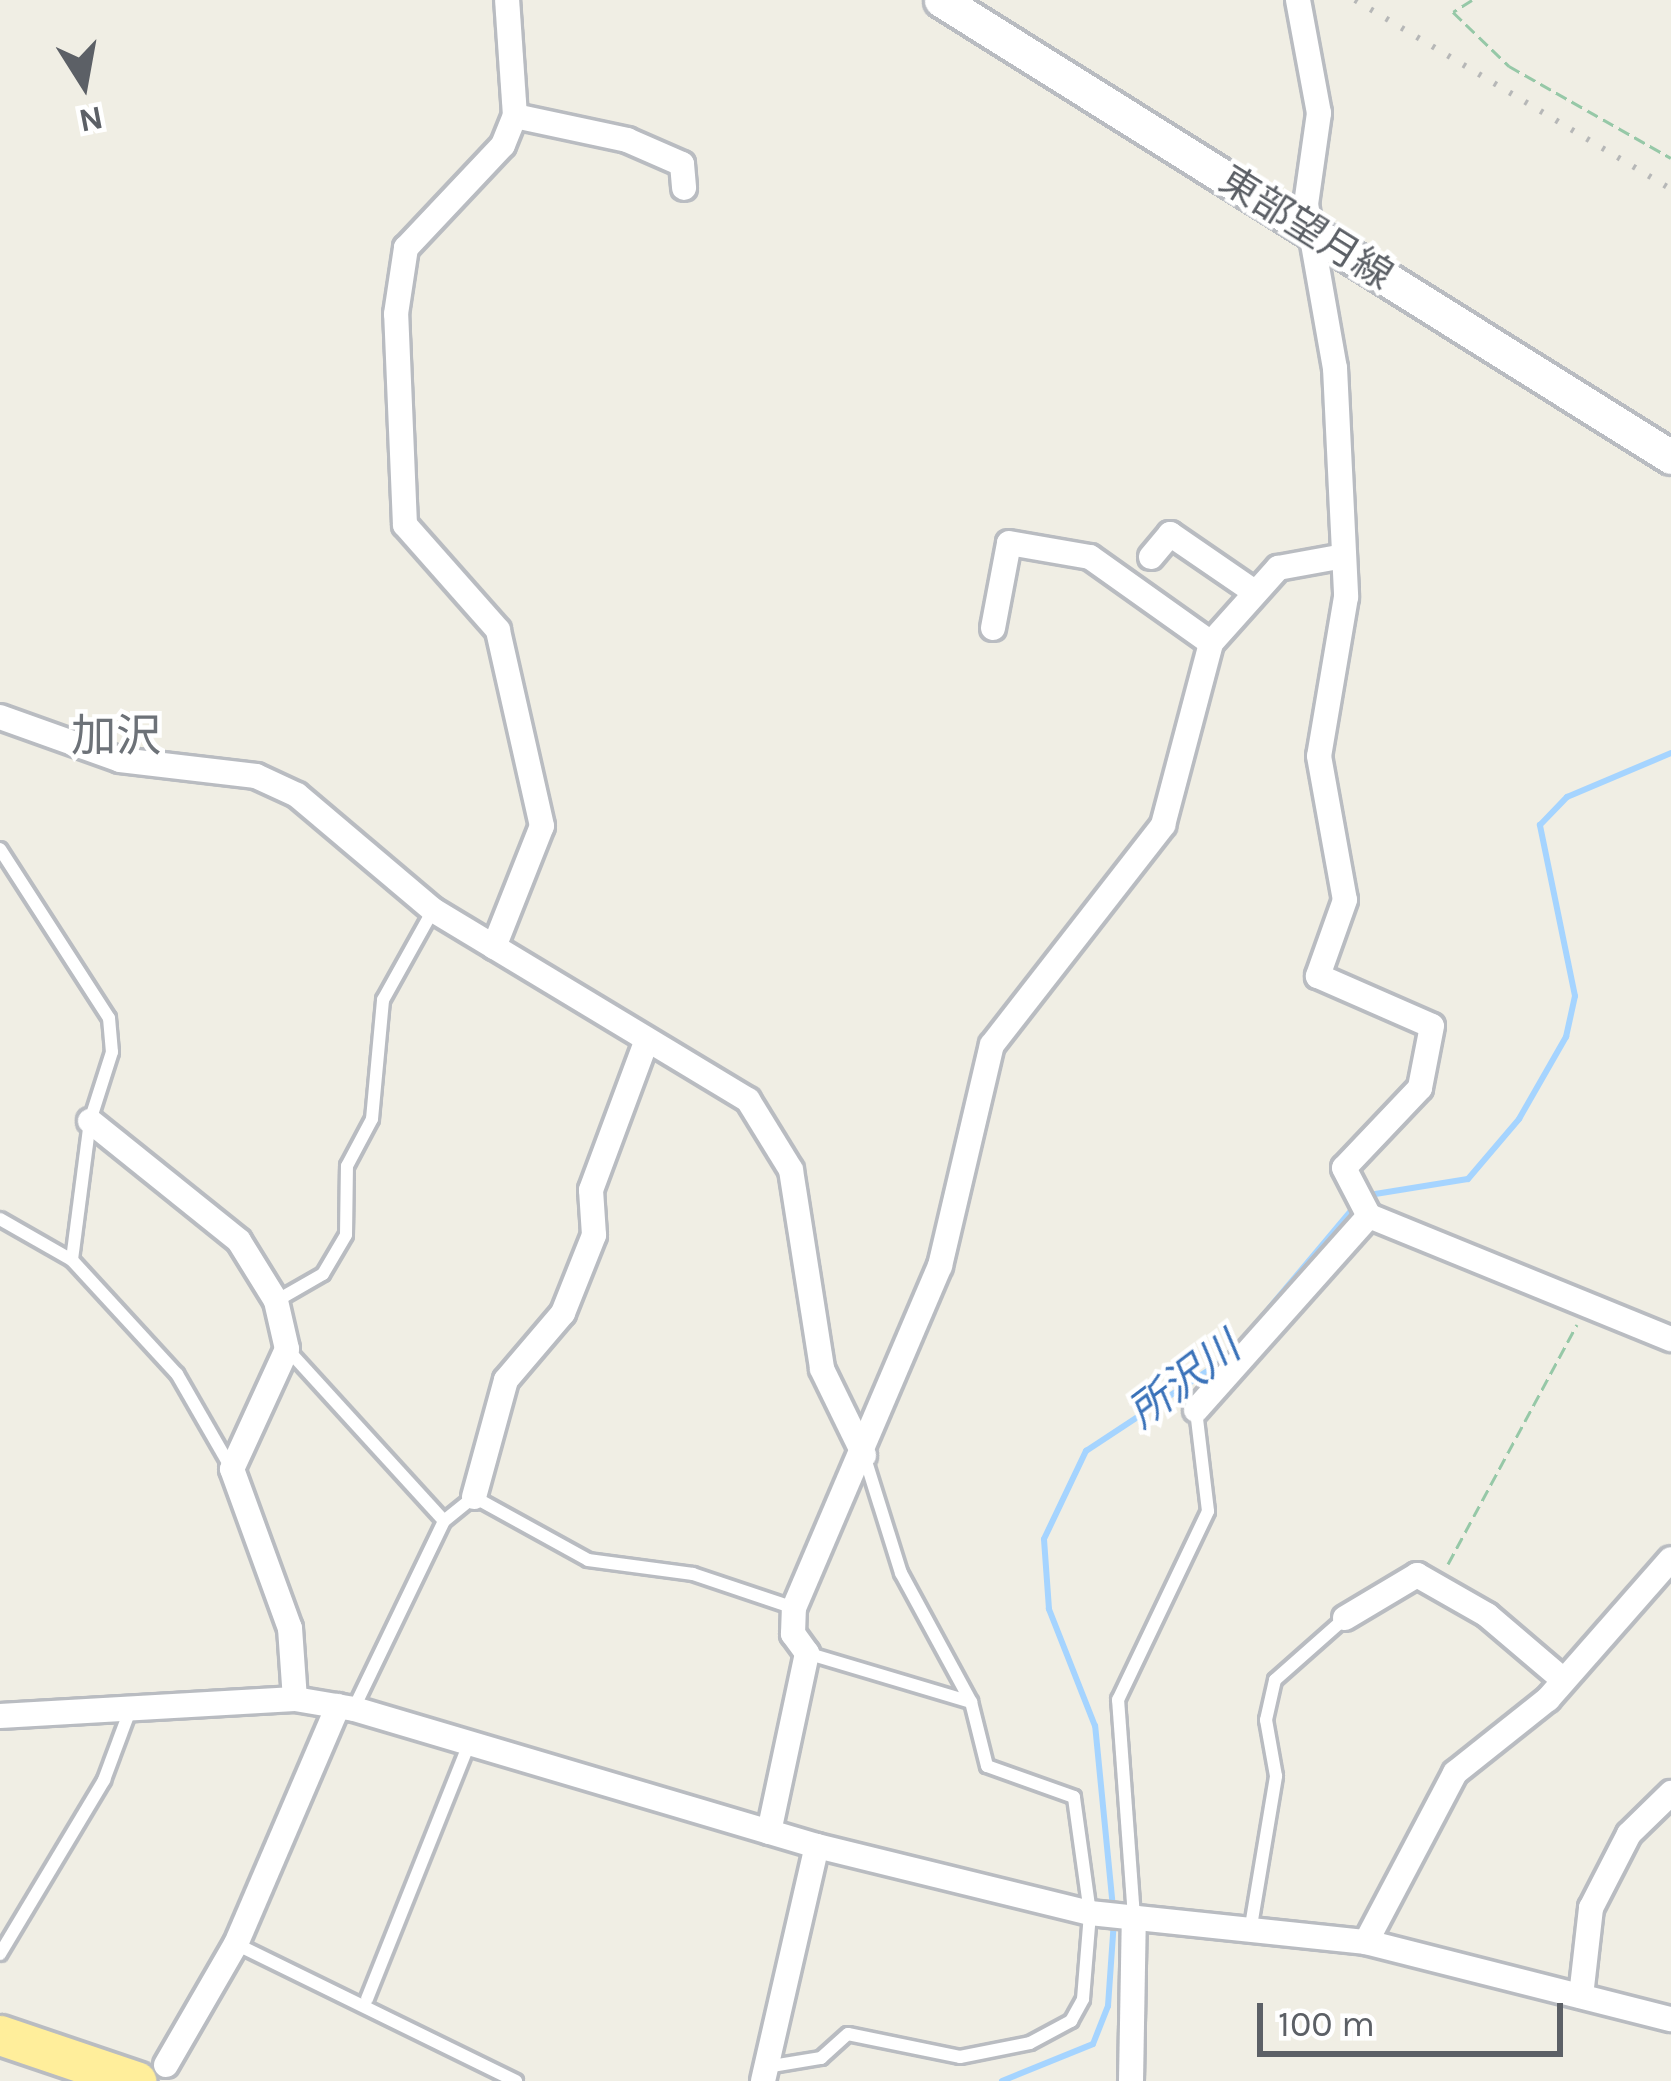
<!DOCTYPE html>
<meta charset="utf-8">
<style>
body{margin:0}
#map{position:relative;width:1671px;height:2081px;overflow:hidden;background:#f0eee4;font-family:Karla,"Noto Sans JP",sans-serif}
div>[style]{position:absolute}
.stream>*{height:6px;margin:-3px;padding:0 3px;transform-origin:3px;border-radius:3px;background:#a5d4ff}
.path>*{height:3px;margin-top:-1.5px;transform-origin:0;background:repeating-linear-gradient(90deg,#96c8a7 0 12px,transparent 0 18px)}
.roads{filter:drop-shadow(3px 0 #b9bcc1) drop-shadow(-3px 0 #b9bcc1) drop-shadow(0 3px #b9bcc1) drop-shadow(0 -3px #b9bcc1)}
.service>*{height:12px;margin:-6px;padding:0 6px;transform-origin:6px;border-radius:6px;background:#fff}
.minor>*{height:24px;margin:-12px;padding:0 12px;transform-origin:12px;border-radius:12px;background:#fff}
.secondary>*{height:33px;margin:-16.5px;padding:0 16.5px;transform-origin:16.5px;border-radius:16.5px;background:#fff}
.trunk>*{height:39px;margin:-19.5px;padding:0 19.5px;transform-origin:19.5px;border-radius:19.5px;background:#ffee9b}
.rail>*{height:6px;margin-top:-3px;transform-origin:0;background:repeating-linear-gradient(90deg,#b6b7b7 0 3px,transparent 0 18px)}
span{translate:-50% -50%;white-space:nowrap;text-align:center;line-height:1.15;-webkit-text-stroke:9px #fff;paint-order:stroke}
.street-label{font-size:39px;color:#5c6066}
.water-label{font-size:42px;color:#3a72b9;font-style:italic}
.quarter-label{font-size:45px;color:#6d7278}
.north{position:absolute;left:24px;top:24px;width:120px;height:120px;-webkit-text-stroke:9px #fff;paint-order:stroke;rotate:169deg;font-size:33px;font-weight:700;line-height:48px;text-align:center;color:#5c6066}
.north::after{content:'';display:block;margin:auto;width:42px;height:54px;background:#5c6066;clip-path:polygon(50% 0,100% 100%,50% 72%,0 100%)}
.scale{position:absolute;left:1257px;top:2003px;width:306px;height:54px;box-sizing:border-box;border:6px solid #5c6066;border-top:0;padding-left:15px;font-size:36px;line-height:42px;white-space:nowrap;color:#5c6066;-webkit-text-stroke:9px #fff;paint-order:stroke}
</style>
<div id="map">
<div class="stream">
<div style="left:1369px;top:1195px;width:100px;rotate:-9.2deg"></div>
<div style="left:1468px;top:1179px;width:79px;rotate:-49.6deg"></div>
<div style="left:1519px;top:1119px;width:95px;rotate:-60.2deg"></div>
<div style="left:1566px;top:1037px;width:42px;rotate:-77.6deg"></div>
<div style="left:1575px;top:996px;width:175px;rotate:-101.6deg"></div>
<div style="left:1540px;top:825px;width:39px;rotate:-46deg"></div>
<div style="left:1567px;top:797px;width:113px;rotate:-22.9deg"></div>
<div style="left:1240px;top:1343px;width:177px;rotate:-50deg"></div>
<div style="left:1113px;top:1908px;width:183px;rotate:-95.6deg"></div>
<div style="left:1095px;top:1726px;width:126px;rotate:-111.5deg"></div>
<div style="left:1049px;top:1609px;width:70px;rotate:-94.1deg"></div>
<div style="left:1044px;top:1539px;width:98px;rotate:-64.5deg"></div>
<div style="left:1086px;top:1451px;width:169px;rotate:-33.4deg"></div>
<div style="left:1002px;top:2081px;width:98px;rotate:-22.1deg"></div>
<div style="left:1093px;top:2044px;width:41px;rotate:-68.5deg"></div>
<div style="left:1108px;top:2006px;width:85px;rotate:-86deg"></div>
</div>
<div class="path">
<div style="left:1472px;top:0;width:22px;rotate:148deg"></div>
<div style="left:1453px;top:12px;width:78px;rotate:44deg"></div>
<div style="left:1509px;top:66px;width:186px;rotate:29.6deg"></div>
<div style="left:1448px;top:1564px;width:272px;rotate:-61.7deg"></div>
</div>
<div class="roads">
<div class="service">
<div style="left:0;top:849px;width:201px;rotate:57.2deg"></div>
<div style="left:109px;top:1018px;width:34px;rotate:85deg"></div>
<div style="left:112px;top:1052px;width:72px;rotate:107.7deg"></div>
<div style="left:90px;top:1121px;width:140px;rotate:97.4deg"></div>
<div style="left:72px;top:1260px;width:155px;rotate:47.4deg"></div>
<div style="left:177px;top:1374px;width:108px;rotate:60.1deg"></div>
<div style="left:0;top:1219px;width:83px;rotate:29.7deg"></div>
<div style="left:276px;top:1301px;width:54px;rotate:-29.9deg"></div>
<div style="left:323px;top:1274px;width:45px;rotate:-59.5deg"></div>
<div style="left:346px;top:1235px;width:69px;rotate:-89.2deg"></div>
<div style="left:347px;top:1166px;width:53px;rotate:-62deg"></div>
<div style="left:372px;top:1119px;width:120px;rotate:-84.7deg"></div>
<div style="left:383px;top:1000px;width:103px;rotate:-60.9deg"></div>
<div style="left:288px;top:1350px;width:231px;rotate:47.6deg"></div>
<div style="left:864px;top:1455px;width:124px;rotate:72.6deg"></div>
<div style="left:901px;top:1573px;width:147px;rotate:61.5deg"></div>
<div style="left:354px;top:1708px;width:208px;rotate:-64.3deg"></div>
<div style="left:444px;top:1521px;width:38px;rotate:-39deg"></div>
<div style="left:474px;top:1497px;width:130px;rotate:28.9deg"></div>
<div style="left:588px;top:1560px;width:106px;rotate:7.6deg"></div>
<div style="left:693px;top:1574px;width:107px;rotate:18.6deg"></div>
<div style="left:1134px;top:1917px;width:218px;rotate:-94.2deg"></div>
<div style="left:1118px;top:1700px;width:209px;rotate:-64.5deg"></div>
<div style="left:1208px;top:1511px;width:102px;rotate:-96.8deg"></div>
<div style="left:1251px;top:1926px;width:152px;rotate:-80.5deg"></div>
<div style="left:1276px;top:1776px;width:57px;rotate:-100.1deg"></div>
<div style="left:1266px;top:1720px;width:41px;rotate:-77.3deg"></div>
<div style="left:1275px;top:1680px;width:94px;rotate:-41.5deg"></div>
<div style="left:236px;top:1944px;width:312px;rotate:26.1deg"></div>
<div style="left:0;top:1954px;width:203px;rotate:-59.1deg"></div>
<div style="left:104px;top:1780px;width:75px;rotate:-69.6deg"></div>
<div style="left:367px;top:1999px;width:275px;rotate:-68.2deg"></div>
<div style="left:766px;top:2067px;width:56px;rotate:-9.3deg"></div>
<div style="left:821px;top:2058px;width:36px;rotate:-42deg"></div>
<div style="left:848px;top:2034px;width:114px;rotate:11.6deg"></div>
<div style="left:960px;top:2057px;width:71px;rotate:-11.3deg"></div>
<div style="left:1030px;top:2043px;width:47px;rotate:-28.2deg"></div>
<div style="left:1071px;top:2021px;width:25px;rotate:-61deg"></div>
<div style="left:1083px;top:1999px;width:86px;rotate:-85.3deg"></div>
<div style="left:1090px;top:1913px;width:117px;rotate:-97.9deg"></div>
<div style="left:1074px;top:1797px;width:92px;rotate:-160.4deg"></div>
<div style="left:987px;top:1766px;width:66px;rotate:-104deg"></div>
<div style="left:971px;top:1702px;width:171px;rotate:-163.4deg"></div>
</div>
<div class="minor">
<div style="left:1298px;top:0;width:115px;rotate:79.5deg"></div>
<div style="left:1319px;top:113px;width:92px;rotate:98.1deg"></div>
<div style="left:1306px;top:204px;width:167px;rotate:80deg"></div>
<div style="left:1335px;top:368px;width:229px;rotate:87.2deg"></div>
<div style="left:1346px;top:597px;width:161px;rotate:99.6deg"></div>
<div style="left:1319px;top:756px;width:146px;rotate:79.8deg"></div>
<div style="left:1345px;top:900px;width:81px;rotate:109.6deg"></div>
<div style="left:1318px;top:976px;width:124px;rotate:23.7deg"></div>
<div style="left:1432px;top:1026px;width:63px;rotate:101deg"></div>
<div style="left:1420px;top:1088px;width:110px;rotate:133.5deg"></div>
<div style="left:1344px;top:1168px;width:54px;rotate:62.5deg"></div>
<div style="left:1369px;top:1216px;width:326px;rotate:22.2deg"></div>
<div style="left:515px;top:116px;width:115px;rotate:12.1deg"></div>
<div style="left:627px;top:140px;width:60px;rotate:23.6deg"></div>
<div style="left:682px;top:164px;width:24px;rotate:85deg"></div>
<div style="left:1151px;top:557px;width:30px;rotate:-50deg"></div>
<div style="left:1170px;top:534px;width:101px;rotate:34.5deg"></div>
<div style="left:993px;top:628px;width:86px;rotate:-79.3deg"></div>
<div style="left:1009px;top:543px;width:82px;rotate:9.8deg"></div>
<div style="left:1090px;top:557px;width:148px;rotate:35.4deg"></div>
<div style="left:0;top:717px;width:127px;rotate:19.7deg"></div>
<div style="left:120px;top:760px;width:137px;rotate:6.7deg"></div>
<div style="left:256px;top:776px;width:45px;rotate:24.9deg"></div>
<div style="left:297px;top:795px;width:178px;rotate:40.2deg"></div>
<div style="left:433px;top:910px;width:368px;rotate:31.1deg"></div>
<div style="left:748px;top:1100px;width:82px;rotate:58.4deg"></div>
<div style="left:791px;top:1170px;width:201px;rotate:81.1deg"></div>
<div style="left:822px;top:1369px;width:96px;rotate:64deg"></div>
<div style="left:494px;top:947px;width:130px;rotate:-68.4deg"></div>
<div style="left:542px;top:826px;width:201px;rotate:-102.7deg"></div>
<div style="left:498px;top:630px;width:140px;rotate:-131.5deg"></div>
<div style="left:405px;top:525px;width:211px;rotate:-92.4deg"></div>
<div style="left:396px;top:314px;width:67px;rotate:-81.4deg"></div>
<div style="left:406px;top:248px;width:141px;rotate:-46.7deg"></div>
<div style="left:503px;top:145px;width:31px;rotate:-68deg"></div>
<div style="left:515px;top:116px;width:116px;rotate:-93.9deg"></div>
<div style="left:90px;top:1121px;width:191px;rotate:38.8deg"></div>
<div style="left:239px;top:1241px;width:70px;rotate:58.3deg"></div>
<div style="left:276px;top:1301px;width:49px;rotate:77.1deg"></div>
<div style="left:287px;top:1349px;width:132px;rotate:114.6deg"></div>
<div style="left:232px;top:1469px;width:169px;rotate:70deg"></div>
<div style="left:290px;top:1628px;width:71px;rotate:86deg"></div>
<div style="left:1196px;top:1410px;width:260px;rotate:-48.3deg"></div>
<div style="left:474px;top:1497px;width:121px;rotate:-74.7deg"></div>
<div style="left:506px;top:1380px;width:88px;rotate:-49.6deg"></div>
<div style="left:563px;top:1313px;width:84px;rotate:-68.3deg"></div>
<div style="left:594px;top:1235px;width:45px;rotate:-93.8deg"></div>
<div style="left:591px;top:1190px;width:158px;rotate:-69.6deg"></div>
<div style="left:1345px;top:1618px;width:84px;rotate:-30.8deg"></div>
<div style="left:1417px;top:1575px;width:81px;rotate:29.7deg"></div>
<div style="left:1487px;top:1615px;width:97px;rotate:40.4deg"></div>
<div style="left:0;top:1716px;width:295px;rotate:-3.3deg"></div>
<div style="left:295px;top:1699px;width:60px;rotate:9.6deg"></div>
<div style="left:354px;top:1709px;width:483px;rotate:16.5deg"></div>
<div style="left:817px;top:1846px;width:281px;rotate:13.8deg"></div>
<div style="left:1090px;top:1913px;width:278px;rotate:6deg"></div>
<div style="left:1366px;top:1942px;width:315px;rotate:14.2deg"></div>
<div style="left:769px;top:1832px;width:183px;rotate:-78deg"></div>
<div style="left:807px;top:1653px;width:24px;rotate:-126deg"></div>
<div style="left:793px;top:1634px;width:26px;rotate:-88deg"></div>
<div style="left:794px;top:1608px;width:372px;rotate:-66.9deg"></div>
<div style="left:940px;top:1266px;width:227px;rotate:-76.8deg"></div>
<div style="left:992px;top:1045px;width:279px;rotate:-52.1deg"></div>
<div style="left:1163px;top:825px;width:188px;rotate:-75.2deg"></div>
<div style="left:1211px;top:643px;width:101px;rotate:-48.2deg"></div>
<div style="left:1278px;top:568px;width:67px;rotate:-10.3deg"></div>
<div style="left:1366px;top:1942px;width:191px;rotate:-62.2deg"></div>
<div style="left:1455px;top:1773px;width:119px;rotate:-38.5deg"></div>
<div style="left:1548px;top:1699px;width:186px;rotate:-48.7deg"></div>
<div style="left:1581px;top:1996px;width:89px;rotate:-83.5deg"></div>
<div style="left:1591px;top:1908px;width:83px;rotate:-62.8deg"></div>
<div style="left:1629px;top:1834px;width:59px;rotate:-44.3deg"></div>
<div style="left:166px;top:2065px;width:140px;rotate:-60deg"></div>
<div style="left:236px;top:1944px;width:259px;rotate:-66.8deg"></div>
<div style="left:763px;top:2081px;width:241px;rotate:-77.1deg"></div>
<div style="left:1131px;top:2081px;width:164px;rotate:-89deg"></div>
</div>
<div class="secondary">
<div style="left:941px;top:0;width:861px;rotate:32.05deg"></div>
</div>
<div class="trunk">
<div style="left:0;top:2035px;width:144px;rotate:18.7deg"></div>
</div>
</div>
<div class="rail">
<div style="left:1355px;top:0;width:368px;rotate:30.9deg"></div>
</div>
<div class="street-label">
<span style="left:1306px;top:228px;rotate:32deg">東部望月線</span>
</div>
<div class="water-label">
<span style="left:1184px;top:1380px;rotate:-37deg">所沢川</span>
</div>
<div class="quarter-label">
<span style="left:116px;top:737px">加沢</span>
</div>
<div class="north">N</div>
<div class="scale">100 m</div>
</div>
